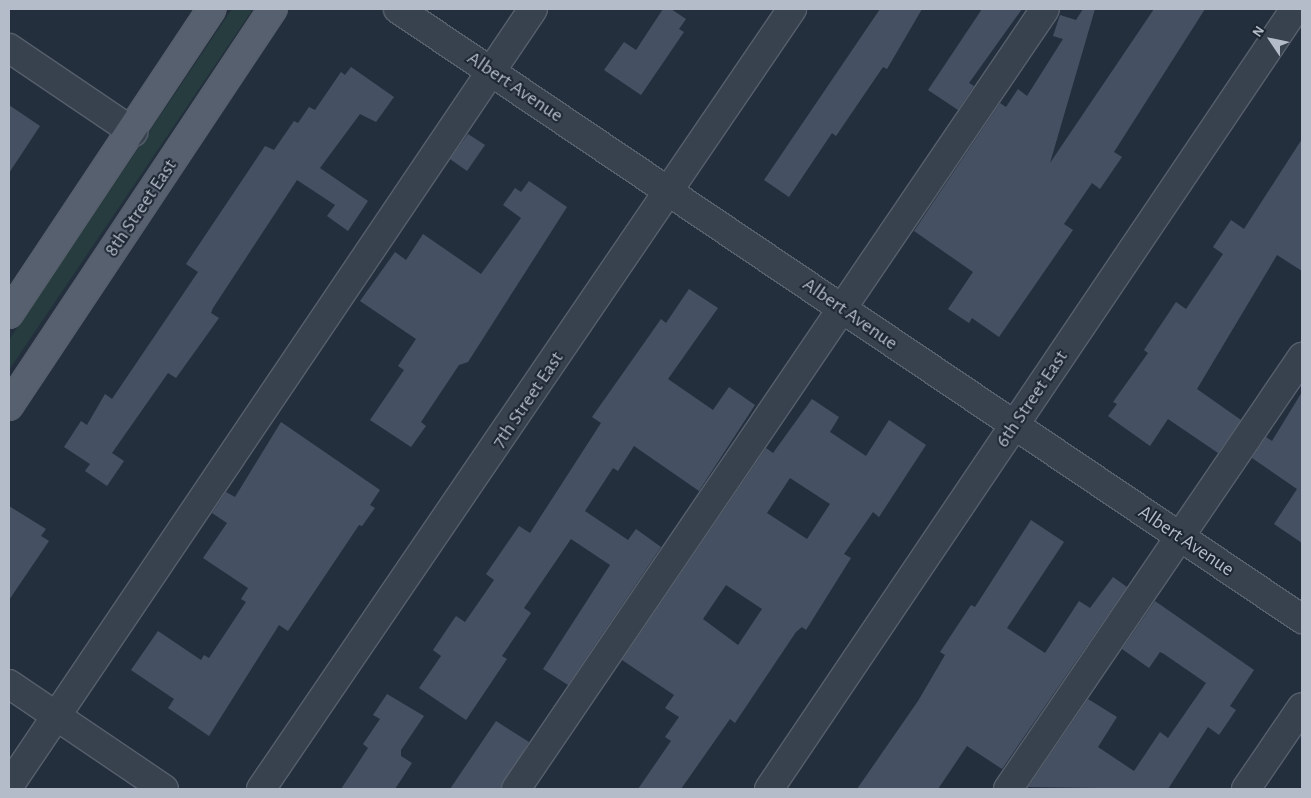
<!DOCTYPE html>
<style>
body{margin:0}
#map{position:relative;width:1311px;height:798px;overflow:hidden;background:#242f3e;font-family:"Alegreya Sans",sans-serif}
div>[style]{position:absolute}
.green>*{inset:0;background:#263c3f}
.building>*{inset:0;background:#455162}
.roads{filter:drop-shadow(1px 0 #565f6c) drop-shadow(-1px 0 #565f6c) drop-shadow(0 1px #565f6c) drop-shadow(0 -1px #565f6c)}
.minor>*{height:28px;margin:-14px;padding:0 14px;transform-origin:14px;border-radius:14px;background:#38414e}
.major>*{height:28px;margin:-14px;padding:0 14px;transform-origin:14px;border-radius:14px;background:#56606e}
span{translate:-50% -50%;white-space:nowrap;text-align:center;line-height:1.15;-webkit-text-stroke:4px #1d2633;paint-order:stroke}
.street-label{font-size:20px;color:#b4bcc9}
.frame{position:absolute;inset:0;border:10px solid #b4bcc9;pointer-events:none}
.north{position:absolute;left:1246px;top:15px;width:50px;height:50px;-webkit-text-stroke:4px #1d2633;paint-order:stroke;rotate:304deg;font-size:14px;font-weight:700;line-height:20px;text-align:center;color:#b4bcc9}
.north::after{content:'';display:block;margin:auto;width:18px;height:22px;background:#b4bcc9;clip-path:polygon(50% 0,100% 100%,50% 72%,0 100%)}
</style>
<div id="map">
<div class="green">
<div style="clip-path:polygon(232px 9px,253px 9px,9px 370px,9px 340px)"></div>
</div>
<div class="building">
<div style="clip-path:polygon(663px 9px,671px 9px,686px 19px,679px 29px,684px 32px,641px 95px,604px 70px,624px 42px,636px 50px)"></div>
<div style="clip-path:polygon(880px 9px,922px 9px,887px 69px,883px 67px,836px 136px,832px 133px,789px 197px,764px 180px)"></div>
<div style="clip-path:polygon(982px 9px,1022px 9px,969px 83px,974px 86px,958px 110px,928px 90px)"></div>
<div style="clip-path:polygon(1083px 9px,1095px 9px,1050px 163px,1154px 9px,1205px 9px,1114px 152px,1122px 157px,1100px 189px,1092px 183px,1064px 224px,1073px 230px,999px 337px,972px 318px,969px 323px,948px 309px,973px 272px,914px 231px,1000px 103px,1006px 107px,1018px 89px,1027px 96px,1063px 39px,1053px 36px,1060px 15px,1076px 20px)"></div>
<div style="clip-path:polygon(351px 67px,394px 97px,376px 122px,360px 114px,320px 168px,368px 201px,348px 231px,327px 216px,335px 205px,297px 180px,213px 308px,211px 313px,219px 318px,176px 378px,168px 373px,112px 453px,124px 461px,107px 486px,85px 471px,90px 464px,64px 447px,81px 421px,87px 425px,105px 394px,112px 399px,198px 272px,186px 264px,265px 146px,274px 150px,294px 121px,298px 123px,309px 107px,315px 110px,341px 72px,345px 75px)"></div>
<div style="clip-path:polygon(9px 105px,40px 126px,9px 173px)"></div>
<div style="clip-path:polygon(468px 134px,485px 145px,467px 171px,450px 159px)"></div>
<div style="clip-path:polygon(1302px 139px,1302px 271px,1277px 255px,1197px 389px,1241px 420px,1218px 453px,1168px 419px,1150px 446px,1108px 416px,1117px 404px,1113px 402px,1148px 353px,1144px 350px,1176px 302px,1186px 309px,1223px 254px,1213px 247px,1231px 220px,1244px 229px)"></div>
<div style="clip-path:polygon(529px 181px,567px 207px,468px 362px,459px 365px,421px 422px,426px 426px,411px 447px,370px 420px,404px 370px,398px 366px,416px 339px,360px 301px,395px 252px,406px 260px,423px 234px,481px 274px,521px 218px,503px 205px,515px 188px,521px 192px)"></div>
<div style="clip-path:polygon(689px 289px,718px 308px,668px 379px,713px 410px,729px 387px,755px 405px,699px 491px,634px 446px,618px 471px,613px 468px,585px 511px,628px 540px,636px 529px,661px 547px,568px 685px,543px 669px,610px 565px,571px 539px,524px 608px,531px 613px,502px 656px,507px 659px,466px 720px,419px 688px,441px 656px,433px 650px,456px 616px,465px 622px,494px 580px,486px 574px,519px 526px,530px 533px,601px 423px,592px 417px,661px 319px,666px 323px)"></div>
<div style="clip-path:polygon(1302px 392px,1302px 543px,1274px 524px,1297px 489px,1252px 458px,1266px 437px,1272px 441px)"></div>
<div style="clip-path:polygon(evenodd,812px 399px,839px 417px,830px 432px,866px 456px,889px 420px,926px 445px,879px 517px,873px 512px,844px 554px,851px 558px,806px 630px,802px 627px,796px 632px,735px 723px,730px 719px,681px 789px,638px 789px,671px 741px,665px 737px,679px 717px,665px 708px,674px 695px,622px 660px,766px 448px,773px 453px,812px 399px,790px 478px,830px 504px,807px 539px,767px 513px,790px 478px,812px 399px,726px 585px,762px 609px,738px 645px,703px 619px,726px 585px)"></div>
<div style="clip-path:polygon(281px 422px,380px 490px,370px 505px,375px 508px,362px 526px,359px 525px,288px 631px,279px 625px,209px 736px,168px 708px,174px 699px,131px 670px,158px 631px,201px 660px,204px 655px,209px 658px,246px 602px,241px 599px,248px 588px,203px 558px,227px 523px,212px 513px,226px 492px,235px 497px)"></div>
<div style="clip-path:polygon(9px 506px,46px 529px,41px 536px,49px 541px,9px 600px)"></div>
<div style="clip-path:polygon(1031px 520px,1064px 542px,1007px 628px,1045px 653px,1079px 601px,1090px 608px,1113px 577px,1127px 587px,1002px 769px,967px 746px,938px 789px,857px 789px,918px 701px,945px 655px,940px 652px,971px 605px,975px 607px)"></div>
<div style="clip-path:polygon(1155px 601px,1254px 670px,1230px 706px,1236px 710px,1219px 735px,1208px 727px,1168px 789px,1028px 787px,1088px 699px,1117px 717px,1098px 747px,1134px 771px,1160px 732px,1168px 738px,1206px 683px,1164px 654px,1160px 652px,1149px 668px,1122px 649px)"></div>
<div style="clip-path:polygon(387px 694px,424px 716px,401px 750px,401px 756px,412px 763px,395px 789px,341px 789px,368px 748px,363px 744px,380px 719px,373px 715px)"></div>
<div style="clip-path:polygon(496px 721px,529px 742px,501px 789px,450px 789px)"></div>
</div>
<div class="roads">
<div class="minor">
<div style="left:398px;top:9px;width:1091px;rotate:34.01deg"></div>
<div style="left:9px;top:48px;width:150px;rotate:34.1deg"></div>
<div style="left:9px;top:684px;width:187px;rotate:34.1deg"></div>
<div style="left:9px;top:786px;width:937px;rotate:-56deg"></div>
<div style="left:261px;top:789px;width:944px;rotate:-55.75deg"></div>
<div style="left:516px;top:789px;width:942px;rotate:-55.85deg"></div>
<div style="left:769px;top:789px;width:941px;rotate:-56.01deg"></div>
<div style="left:1008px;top:789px;width:523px;rotate:-55.76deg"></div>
<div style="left:1246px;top:789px;width:99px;rotate:-55.7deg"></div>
</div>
<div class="major">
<div style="left:9px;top:314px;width:366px;rotate:-56.4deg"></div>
<div style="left:9px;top:406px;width:477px;rotate:-56.4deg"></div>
</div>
</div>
<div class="street-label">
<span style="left:515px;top:87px;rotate:34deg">Albert Avenue</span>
<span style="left:141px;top:208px;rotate:-56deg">8th Street East</span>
<span style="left:850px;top:314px;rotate:35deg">Albert Avenue</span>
<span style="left:1032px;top:399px;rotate:-56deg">6th Street East</span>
<span style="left:528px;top:400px;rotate:-56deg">7th Street East</span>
<span style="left:1186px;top:541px;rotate:34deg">Albert Avenue</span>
</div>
<div class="frame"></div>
<div class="north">N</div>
</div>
